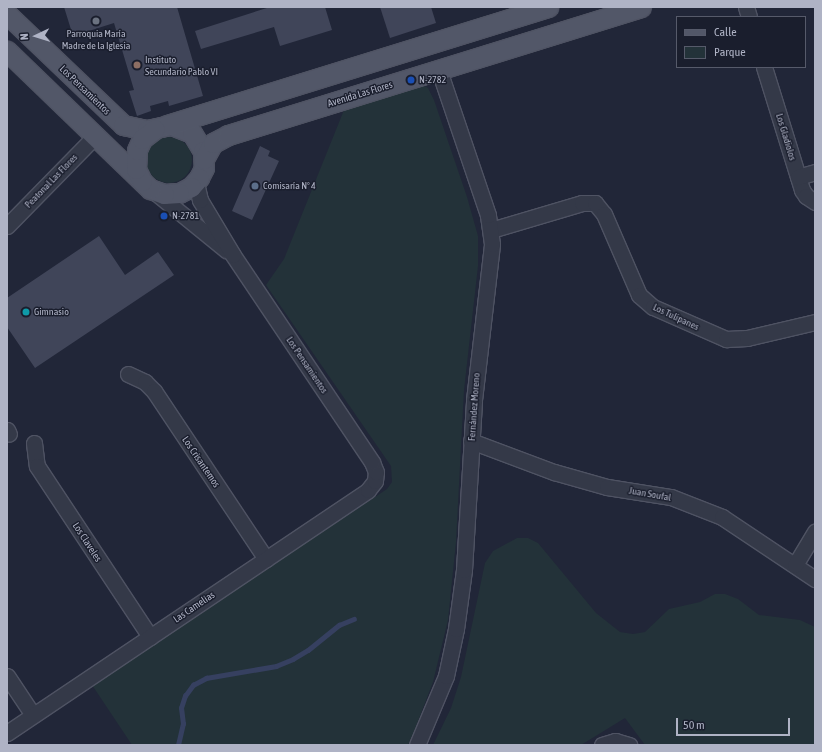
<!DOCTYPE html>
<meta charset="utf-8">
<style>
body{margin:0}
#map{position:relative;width:822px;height:752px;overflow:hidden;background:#212638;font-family:"Asap Condensed",sans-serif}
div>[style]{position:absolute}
.green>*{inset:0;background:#233239}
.round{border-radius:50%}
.stream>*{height:4.5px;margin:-2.25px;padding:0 2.25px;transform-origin:2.25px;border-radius:2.25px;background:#364060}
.building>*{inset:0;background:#404559}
.roads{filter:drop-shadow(1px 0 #4f5363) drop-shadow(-1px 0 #4f5363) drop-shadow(0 1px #4f5363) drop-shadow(0 -1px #4f5363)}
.minor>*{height:15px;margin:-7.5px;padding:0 7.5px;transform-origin:7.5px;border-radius:7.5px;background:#343948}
.major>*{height:19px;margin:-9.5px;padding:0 9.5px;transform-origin:9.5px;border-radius:9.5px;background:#525768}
.dots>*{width:11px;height:11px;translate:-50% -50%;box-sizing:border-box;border:2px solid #1a1e2d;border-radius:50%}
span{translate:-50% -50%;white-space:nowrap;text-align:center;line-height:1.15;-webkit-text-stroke:3px #1a1e2d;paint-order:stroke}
.poi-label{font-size:10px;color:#afb3c5}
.left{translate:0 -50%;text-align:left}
.street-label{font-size:10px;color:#afb3c5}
.frame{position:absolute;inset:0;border:8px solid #afb3c5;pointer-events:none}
.legend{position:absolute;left:676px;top:16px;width:130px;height:52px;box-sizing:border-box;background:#1a1e2d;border:1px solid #565a6a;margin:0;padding:5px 7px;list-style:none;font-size:12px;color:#afb3c5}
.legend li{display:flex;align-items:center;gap:8px;height:20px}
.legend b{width:20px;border:1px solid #565a6a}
.north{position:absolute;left:16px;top:16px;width:40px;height:40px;-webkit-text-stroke:3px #1a1e2d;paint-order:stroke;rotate:266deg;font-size:11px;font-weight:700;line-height:16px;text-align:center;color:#afb3c5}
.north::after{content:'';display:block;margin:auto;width:14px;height:18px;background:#afb3c5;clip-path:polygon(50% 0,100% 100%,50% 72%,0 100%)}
.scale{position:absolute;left:676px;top:718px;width:114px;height:18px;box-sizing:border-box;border:2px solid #afb3c5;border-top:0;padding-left:5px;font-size:12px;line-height:14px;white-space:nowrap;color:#afb3c5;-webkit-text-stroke:3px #1a1e2d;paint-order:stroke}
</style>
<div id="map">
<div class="green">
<div style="clip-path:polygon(421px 84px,428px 88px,434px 100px,467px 197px,478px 236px,478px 266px,464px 390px,456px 542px,448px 620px,433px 682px,415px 729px,408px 745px,132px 745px,92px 685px,387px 489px,392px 482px,391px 466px,266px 285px,284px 259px,346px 105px)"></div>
<div class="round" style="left:146px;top:137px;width:46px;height:46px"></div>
<div style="clip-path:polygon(517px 538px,528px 538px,538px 543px,596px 613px,620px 632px,633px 634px,645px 632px,669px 609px,700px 602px,715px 594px,725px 594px,738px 599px,759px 615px,800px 620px,815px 627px,815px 745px,645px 745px,625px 718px,581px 745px,433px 745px,451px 708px,461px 677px,485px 563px,493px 551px)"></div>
</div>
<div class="stream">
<div style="left:178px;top:745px;width:22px;rotate:-77deg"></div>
<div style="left:183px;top:724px;width:16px;rotate:-97deg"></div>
<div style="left:181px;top:708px;width:13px;rotate:-72deg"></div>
<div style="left:185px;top:696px;width:14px;rotate:-54deg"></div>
<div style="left:193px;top:685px;width:15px;rotate:-28deg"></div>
<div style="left:206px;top:678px;width:71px;rotate:-9.7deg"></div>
<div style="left:276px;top:666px;width:18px;rotate:-22deg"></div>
<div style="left:293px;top:659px;width:17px;rotate:-31deg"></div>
<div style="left:308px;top:650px;width:40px;rotate:-39deg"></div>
<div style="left:339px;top:625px;width:16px;rotate:-22deg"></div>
</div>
<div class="building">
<div style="clip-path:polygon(64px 7px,177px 7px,203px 96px,169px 106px,168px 101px,150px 106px,151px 111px,137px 116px,129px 91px,134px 90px,114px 23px,73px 36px)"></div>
<div style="clip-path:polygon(270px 7px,325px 7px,332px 30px,280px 46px,274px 27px,201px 49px,195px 31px)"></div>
<div style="clip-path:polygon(380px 7px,431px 7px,436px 23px,390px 38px)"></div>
<div style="clip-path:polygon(260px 146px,270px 151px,268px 156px,279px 161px,252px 220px,232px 211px)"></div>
<div style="clip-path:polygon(99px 236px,125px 275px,158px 252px,174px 275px,35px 368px,7px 327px,7px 298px)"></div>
</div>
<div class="roads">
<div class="minor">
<div style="left:746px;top:7px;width:10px;rotate:73deg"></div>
<div style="left:764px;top:67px;width:129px;rotate:72.8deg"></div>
<div style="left:802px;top:190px;width:7px;rotate:56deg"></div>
<div style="left:806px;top:196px;width:11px;rotate:34deg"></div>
<div style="left:798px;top:177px;width:18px;rotate:-16deg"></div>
<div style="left:151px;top:189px;width:97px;rotate:39.1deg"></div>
<div style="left:7px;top:226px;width:126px;rotate:-45.6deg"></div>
<div style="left:491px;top:230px;width:95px;rotate:-16.5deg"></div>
<div style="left:582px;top:203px;width:13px"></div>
<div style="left:595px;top:203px;width:14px;rotate:51deg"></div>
<div style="left:604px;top:214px;width:88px;rotate:66.6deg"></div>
<div style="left:639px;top:295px;width:18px;rotate:41deg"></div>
<div style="left:653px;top:307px;width:80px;rotate:23.7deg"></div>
<div style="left:726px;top:339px;width:21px;rotate:-3deg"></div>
<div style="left:747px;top:338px;width:70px;rotate:-13.2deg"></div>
<div style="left:128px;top:374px;width:19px;rotate:25deg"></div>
<div style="left:145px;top:382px;width:13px;rotate:45deg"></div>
<div style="left:154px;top:391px;width:202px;rotate:56.3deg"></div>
<div style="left:7px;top:430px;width:4px;rotate:63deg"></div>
<div style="left:471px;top:441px;width:89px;rotate:20.5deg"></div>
<div style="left:554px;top:472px;width:55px;rotate:15.8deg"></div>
<div style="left:607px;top:487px;width:65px;rotate:8.9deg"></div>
<div style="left:671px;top:497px;width:55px;rotate:21.4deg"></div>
<div style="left:722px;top:517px;width:112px;rotate:33.7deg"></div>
<div style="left:34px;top:443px;width:23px;rotate:83deg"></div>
<div style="left:37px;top:466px;width:205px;rotate:56.5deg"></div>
<div style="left:795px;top:565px;width:39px;rotate:-59deg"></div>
<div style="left:7px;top:676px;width:47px;rotate:56.3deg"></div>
<div style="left:7px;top:733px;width:435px;rotate:-33.9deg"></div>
<div style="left:368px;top:490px;width:11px;rotate:-52deg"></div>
<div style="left:375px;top:481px;width:9px;rotate:-84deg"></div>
<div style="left:376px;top:472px;width:11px;rotate:-112deg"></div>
<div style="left:372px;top:462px;width:249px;rotate:-123.9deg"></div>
<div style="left:233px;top:255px;width:64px;rotate:-121deg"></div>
<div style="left:200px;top:200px;width:18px;rotate:-103deg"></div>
<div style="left:417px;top:745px;width:75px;rotate:-67.2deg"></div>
<div style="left:446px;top:676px;width:48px;rotate:-78deg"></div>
<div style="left:456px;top:629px;width:60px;rotate:-82.3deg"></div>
<div style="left:464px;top:570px;width:170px;rotate:-86.6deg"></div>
<div style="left:474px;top:400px;width:157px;rotate:-83.4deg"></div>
<div style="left:492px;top:244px;width:29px;rotate:-98deg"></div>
<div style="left:488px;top:215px;width:153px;rotate:-108.7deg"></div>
<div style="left:602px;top:745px;width:14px;rotate:-17deg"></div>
<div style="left:615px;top:741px;width:15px;rotate:16deg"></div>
</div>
<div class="major">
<div style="left:7px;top:14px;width:161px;rotate:43.7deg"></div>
<div style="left:123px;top:125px;width:25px;rotate:12deg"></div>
<div style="left:147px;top:130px;width:25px;rotate:-12deg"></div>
<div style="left:171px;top:125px;width:22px;rotate:21deg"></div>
<div style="left:192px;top:133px;width:21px;rotate:59deg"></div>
<div style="left:203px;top:151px;width:17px;rotate:87deg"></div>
<div style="left:204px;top:168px;width:11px;rotate:117deg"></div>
<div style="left:199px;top:178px;width:12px;rotate:132deg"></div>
<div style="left:191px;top:187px;width:13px;rotate:153deg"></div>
<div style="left:179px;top:193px;width:15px;rotate:176deg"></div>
<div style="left:164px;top:194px;width:15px;rotate:-160deg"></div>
<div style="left:150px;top:189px;width:199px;rotate:-136deg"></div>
<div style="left:167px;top:125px;width:399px;rotate:-17.2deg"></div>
<div style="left:204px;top:159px;width:18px;rotate:-61deg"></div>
<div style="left:213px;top:143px;width:17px;rotate:-28deg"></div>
<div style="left:228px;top:135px;width:432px;rotate:-17.2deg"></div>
<div style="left:142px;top:181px;width:13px;rotate:-117deg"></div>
<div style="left:136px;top:169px;width:19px;rotate:-87deg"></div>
<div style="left:137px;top:150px;width:12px;rotate:-66deg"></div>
<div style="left:142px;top:139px;width:16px;rotate:-38deg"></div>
</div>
</div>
<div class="dots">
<div style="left:96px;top:21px;background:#6b7280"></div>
<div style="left:137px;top:65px;background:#8d6e63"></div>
<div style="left:411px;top:80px;background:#1a4fb4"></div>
<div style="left:255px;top:186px;background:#5c6f8a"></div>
<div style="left:164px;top:216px;background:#1a4fb4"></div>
<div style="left:26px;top:312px;background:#0f9aa8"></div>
</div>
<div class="poi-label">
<span style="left:96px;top:39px">Parroquia María<br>Madre de la Iglesia</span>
<span class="left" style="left:145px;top:65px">Instituto<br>Secundario Pablo VI</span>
<span class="left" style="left:419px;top:80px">N-2782</span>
<span class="left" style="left:263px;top:186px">Comisaría Nº 4</span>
<span class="left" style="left:172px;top:216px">N-2781</span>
<span class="left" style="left:34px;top:312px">Gimnasio</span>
</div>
<div class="street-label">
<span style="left:85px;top:90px;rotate:44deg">Los Pensamientos</span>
<span style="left:360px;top:94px;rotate:-17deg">Avenida Las Flores</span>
<span style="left:786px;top:137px;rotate:73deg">Los Gladiolos</span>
<span style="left:51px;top:181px;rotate:-46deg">Peatonal Las Flores</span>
<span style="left:676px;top:317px;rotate:25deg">Los Tulipanes</span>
<span style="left:307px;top:365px;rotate:56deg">Los Pensamientos</span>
<span style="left:474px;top:407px;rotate:-86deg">Fernández Moreno</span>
<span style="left:201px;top:462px;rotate:56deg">Los Crisantemos</span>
<span style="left:650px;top:494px;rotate:10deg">Juan Soufal</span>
<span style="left:87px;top:542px;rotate:57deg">Los Claveles</span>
<span style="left:194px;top:607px;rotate:-34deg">Las Camelias</span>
</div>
<div class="frame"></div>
<ul class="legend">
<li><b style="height:5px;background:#525768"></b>Calle</li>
<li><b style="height:11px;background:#233239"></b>Parque</li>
</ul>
<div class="north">N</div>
<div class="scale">50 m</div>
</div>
